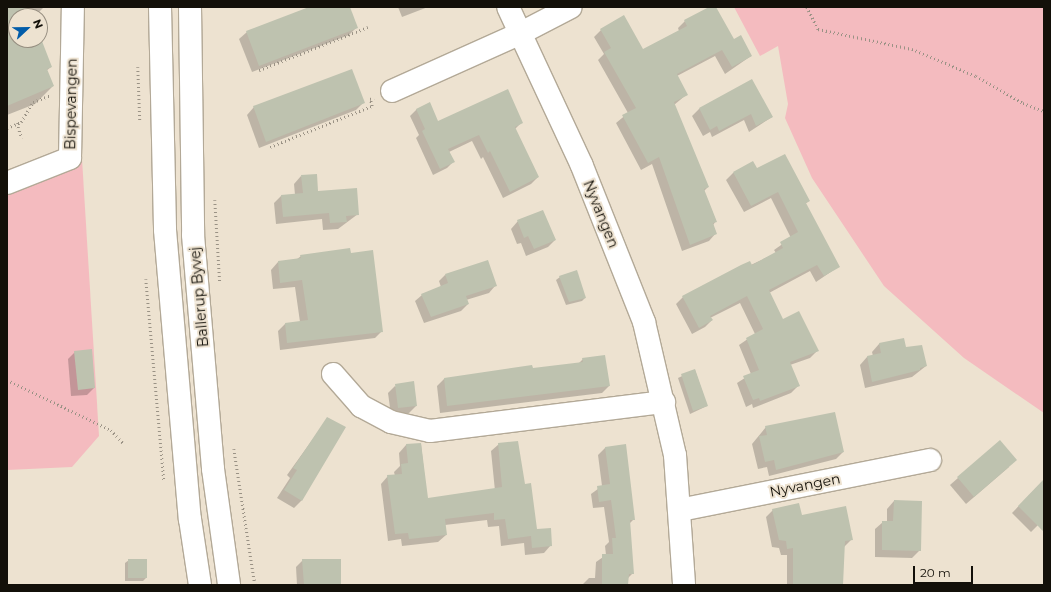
<!DOCTYPE html>
<style>
body{margin:0}
#map{position:relative;width:1051px;height:592px;overflow:hidden;background:#ede2d0;font-family:Montserrat,sans-serif}
div>[style]{position:absolute}
.green>*{inset:0;background:#f4bbbf}
.shadow>*{inset:0;background:#0003}
.building>*{inset:0;background:#bec2af}
.path>*{height:2.5px;margin-top:-1.25px;transform-origin:0;background:repeating-linear-gradient(90deg,#9a9285 0 1px,transparent 0 4px)}
.roads{filter:drop-shadow(1px 0 #b3a997) drop-shadow(-1px 0 #b3a997) drop-shadow(0 1px #b3a997) drop-shadow(0 -1px #b3a997)}
.minor>*{height:22px;margin:-11px;padding:0 11px;transform-origin:11px;border-radius:11px;background:#fff}
.secondary>*{height:22px;margin:-11px;padding:0 11px;transform-origin:11px;border-radius:11px;background:#fff}
span{translate:-50% -50%;white-space:nowrap;text-align:center;line-height:1.15;-webkit-text-stroke:4px #ede2d0;paint-order:stroke}
.street-label{font-size:14px;color:#131009}
.frame{position:absolute;inset:0;border:8px solid #131009;pointer-events:none}
.north{position:absolute;left:8px;top:8px;width:40px;height:40px;box-sizing:border-box;background:#ede2d0;border:1px solid #968e80;border-radius:50%;rotate:68deg;font-size:11px;font-weight:700;line-height:16px;text-align:center;color:#131009}
.north::after{content:'';display:block;margin:auto;width:14px;height:18px;background:#015ca9;clip-path:polygon(50% 0,100% 100%,50% 72%,0 100%)}
.scale{position:absolute;left:913px;top:566px;width:60px;height:18px;box-sizing:border-box;border:2px solid #131009;border-top:0;padding-left:5px;font-size:12px;line-height:14px;white-space:nowrap;color:#131009;-webkit-text-stroke:3px #ede2d0;paint-order:stroke}
</style>
<div id="map">
<div class="green">
<div style="clip-path:polygon(734px 7px,1044px 7px,1044px 413px,964px 358px,884px 286px,812px 178px,785px 118px,788px 104px,778px 46px,760px 56px)"></div>
<div style="clip-path:polygon(82px 159px,99px 436px,72px 467px,7px 470px,7px 189px)"></div>
</div>
<div class="shadow">
<div style="clip-path:polygon(7px 7px,44px 7px,35px 16px,16px 16px,16px 40px,40px 40px,51px 67px,46px 71px,53px 86px,35px 104px,7px 115px)"></div>
<div style="clip-path:polygon(311px 7px,349px 7px,357px 27px,349px 35px,252px 72px,239px 39px,247px 32px)"></div>
<div style="clip-path:polygon(398px 7px,428px 7px,402px 17px)"></div>
<div style="clip-path:polygon(713px 7px,733px 41px,751px 56px,725px 74px,715px 56px,677px 76px,686px 95px,674px 105px,708px 187px,704px 191px,716px 221px,713px 225px,716px 233px,709px 241px,682px 251px,652px 164px,641px 170px,616px 123px,628px 113px,598px 60px,604px 54px,594px 37px,601px 30px,643px 50px,679px 31px,678px 28px,685px 21px)"></div>
<div style="clip-path:polygon(751px 81px,772px 117px,749px 132px,744px 120px,712px 137px,710px 132px,703px 136px,692px 116px,699px 109px)"></div>
<div style="clip-path:polygon(364px 102px,356px 110px,259px 148px,247px 115px,254px 107px)"></div>
<div style="clip-path:polygon(417px 109px,438px 123px,522px 122px,515px 129px,538px 177px,531px 184px,503px 198px,483px 157px,481px 159px,472px 141px,449px 152px,453px 162px,447px 168px,433px 175px,416px 138px,419px 135px,410px 116px)"></div>
<div style="clip-path:polygon(757px 170px,809px 201px,805px 204px,838px 267px,816px 282px,810px 271px,769px 293px,782px 320px,817px 351px,810px 358px,790px 365px,798px 386px,791px 393px,753px 408px,752px 404px,746px 407px,737px 383px,751px 374px,739px 345px,755px 334px,740px 303px,710px 318px,712px 320px,705px 327px,692px 334px,676px 304px,683px 297px,776px 253px,774px 250px,791px 238px,771px 198px,744px 212px,726px 180px,733px 173px)"></div>
<div style="clip-path:polygon(301px 176px,317px 192px,358px 214px,338px 229px,323px 230px,322px 219px,276px 224px,274px 203px,281px 196px,295px 195px,294px 184px)"></div>
<div style="clip-path:polygon(518px 221px,555px 240px,548px 247px,526px 256px,521px 243px,517px 244px,511px 229px)"></div>
<div style="clip-path:polygon(301px 256px,382px 331px,375px 338px,280px 350px,278px 331px,285px 324px,300px 322px,295px 287px,273px 289px,271px 270px,278px 262px,296px 260px)"></div>
<div style="clip-path:polygon(445px 275px,495px 286px,489px 293px,466px 300px,468px 304px,461px 311px,424px 323px,415px 301px,422px 295px,441px 287px,439px 281px)"></div>
<div style="clip-path:polygon(560px 277px,585px 298px,582px 301px,566px 305px,556px 280px)"></div>
<div style="clip-path:polygon(903px 339px,905px 348px,926px 366px,912px 377px,865px 388px,860px 365px,867px 357px,873px 356px,872px 352px,879px 344px)"></div>
<div style="clip-path:polygon(75px 352px,94px 388px,87px 395px,71px 396px,68px 359px)"></div>
<div style="clip-path:polygon(583px 359px,609px 386px,602px 393px,440px 413px,437px 386px,444px 379px,531px 366px,532px 369px,578px 364px)"></div>
<div style="clip-path:polygon(695px 370px,707px 406px,690px 414px,678px 378px)"></div>
<div style="clip-path:polygon(395px 386px,416px 406px,409px 413px,391px 415px,388px 393px)"></div>
<div style="clip-path:polygon(328px 418px,344px 428px,301px 501px,294px 508px,277px 498px,290px 478px,287px 475px)"></div>
<div style="clip-path:polygon(766px 427px,843px 452px,836px 459px,769px 476px,767px 467px,758px 469px,752px 444px)"></div>
<div style="clip-path:polygon(1000px 441px,1009px 467px,966px 504px,950px 485px)"></div>
<div style="clip-path:polygon(421px 444px,427px 499px,495px 491px,491px 451px,499px 444px,524px 485px,536px 530px,551px 545px,544px 553px,525px 555px,524px 543px,501px 546px,499px 526px,488px 527px,487px 520px,445px 525px,446px 535px,438px 542px,402px 546px,401px 539px,388px 541px,381px 484px,388px 476px,395px 476px,394px 472px,400px 466px,399px 453px,406px 445px)"></div>
<div style="clip-path:polygon(625px 445px,634px 519px,629px 524px,633px 573px,627px 579px,627px 585px,582px 585px,589px 578px,595px 578px,596px 562px,606px 555px,605px 546px,609px 542px,604px 507px,593px 508px,591px 494px,602px 486px,598px 455px,605px 448px)"></div>
<div style="clip-path:polygon(1043px 481px,1044px 527px,1042px 530px,1038px 525px,1031px 532px,1012px 513px)"></div>
<div style="clip-path:polygon(894px 501px,920px 550px,912px 558px,875px 557px,875px 529px,883px 522px,887px 522px,887px 509px)"></div>
<div style="clip-path:polygon(773px 510px,801px 517px,852px 539px,844px 547px,842px 585px,787px 585px,787px 555px,781px 555px,779px 548px,772px 547px,766px 517px)"></div>
<div style="clip-path:polygon(129px 560px,146px 578px,143px 581px,125px 581px,125px 563px)"></div>
<div style="clip-path:polygon(303px 560px,340px 585px,297px 585px,296px 567px)"></div>
</div>
<div class="building">
<div style="clip-path:polygon(7px 7px,28px 7px,32px 16px,16px 16px,16px 40px,40px 40px,40px 36px,52px 67px,47px 69px,54px 86px,7px 106px)"></div>
<div style="clip-path:polygon(309px 7px,350px 7px,358px 28px,259px 66px,246px 31px)"></div>
<div style="clip-path:polygon(709px 7px,716px 7px,734px 39px,741px 35px,752px 56px,732px 67px,722px 50px,677px 74px,688px 95px,674px 102px,709px 187px,704px 189px,717px 222px,713px 223px,717px 234px,690px 245px,659px 157px,648px 163px,622px 115px,636px 108px,604px 52px,611px 48px,600px 29px,624px 15px,643px 49px,687px 26px,684px 20px)"></div>
<div style="clip-path:polygon(352px 69px,365px 103px,266px 142px,253px 106px)"></div>
<div style="clip-path:polygon(752px 79px,773px 117px,756px 126px,751px 114px,719px 131px,717px 126px,710px 130px,699px 108px)"></div>
<div style="clip-path:polygon(508px 89px,523px 123px,515px 127px,539px 177px,510px 192px,490px 151px,488px 153px,479px 135px,448px 149px,455px 162px,440px 169px,422px 131px,425px 129px,416px 109px,430px 102px,438px 121px)"></div>
<div style="clip-path:polygon(785px 154px,810px 201px,806px 203px,840px 267px,824px 276px,817px 265px,769px 290px,783px 319px,799px 311px,819px 351px,790px 362px,800px 386px,760px 401px,759px 398px,753px 400px,743px 376px,759px 370px,746px 338px,763px 329px,747px 296px,710px 316px,713px 320px,699px 328px,682px 296px,741px 265px,750px 261px,752px 265px,783px 248px,780px 242px,798px 232px,778px 192px,751px 206px,733px 172px,753px 161px,757px 168px)"></div>
<div style="clip-path:polygon(317px 174px,318px 191px,357px 188px,359px 215px,346px 216px,347px 222px,330px 223px,329px 213px,283px 217px,281px 195px,303px 193px,301px 175px)"></div>
<div style="clip-path:polygon(543px 210px,556px 240px,534px 249px,528px 236px,524px 238px,517px 220px)"></div>
<div style="clip-path:polygon(350px 248px,351px 253px,373px 250px,383px 332px,287px 343px,285px 323px,308px 320px,302px 280px,280px 283px,278px 261px,301px 258px,300px 255px)"></div>
<div style="clip-path:polygon(488px 260px,497px 286px,466px 296px,469px 304px,431px 317px,421px 294px,448px 283px,445px 274px)"></div>
<div style="clip-path:polygon(577px 270px,586px 298px,569px 302px,559px 276px)"></div>
<div style="clip-path:polygon(904px 338px,906px 347px,922px 345px,927px 366px,920px 368px,920px 370px,872px 382px,867px 356px,881px 353px,879px 343px)"></div>
<div style="clip-path:polygon(92px 349px,95px 388px,78px 390px,74px 351px)"></div>
<div style="clip-path:polygon(605px 355px,610px 386px,447px 406px,444px 378px,532px 365px,533px 368px,583px 362px,582px 358px)"></div>
<div style="clip-path:polygon(695px 369px,708px 406px,693px 411px,681px 374px)"></div>
<div style="clip-path:polygon(414px 381px,417px 406px,398px 408px,395px 384px)"></div>
<div style="clip-path:polygon(835px 412px,844px 452px,776px 470px,774px 460px,765px 462px,759px 436px,767px 435px,765px 426px)"></div>
<div style="clip-path:polygon(327px 417px,346px 427px,302px 501px,284px 490px,297px 470px,293px 468px)"></div>
<div style="clip-path:polygon(1000px 440px,1017px 460px,974px 497px,957px 477px)"></div>
<div style="clip-path:polygon(518px 441px,525px 484px,531px 483px,537px 529px,551px 528px,552px 546px,532px 548px,531px 536px,508px 539px,505px 519px,494px 520px,494px 513px,445px 519px,447px 535px,409px 539px,408px 533px,395px 534px,387px 475px,402px 474px,401px 464px,408px 463px,406px 444px,421px 443px,428px 498px,502px 487px,498px 443px)"></div>
<div style="clip-path:polygon(626px 444px,635px 520px,630px 520px,634px 574px,629px 574px,628px 585px,602px 585px,602px 554px,613px 554px,612px 538px,616px 538px,611px 500px,599px 502px,597px 486px,610px 484px,605px 447px)"></div>
<div style="clip-path:polygon(1044px 479px,1044px 532px,1018px 506px)"></div>
<div style="clip-path:polygon(894px 500px,922px 501px,921px 551px,882px 550px,882px 521px,893px 521px)"></div>
<div style="clip-path:polygon(799px 503px,802px 515px,846px 506px,853px 540px,845px 541px,843px 585px,793px 585px,793px 548px,787px 549px,786px 541px,779px 540px,772px 509px)"></div>
<div style="clip-path:polygon(128px 559px,147px 559px,147px 578px,128px 578px)"></div>
<div style="clip-path:polygon(302px 559px,341px 559px,341px 585px,304px 585px)"></div>
</div>
<div class="path">
<div style="left:807px;top:7px;width:25px;rotate:63deg"></div>
<div style="left:818px;top:29px;width:96px;rotate:12deg"></div>
<div style="left:912px;top:49px;width:69px;rotate:22.9deg"></div>
<div style="left:976px;top:76px;width:54px;rotate:29.9deg"></div>
<div style="left:1023px;top:103px;width:22px;rotate:21deg"></div>
<div style="left:138px;top:67px;width:55px;rotate:87.9deg"></div>
<div style="left:259px;top:70px;width:117px;rotate:-21.5deg"></div>
<div style="left:17px;top:123px;width:16px;rotate:72deg"></div>
<div style="left:7px;top:128px;width:15px;rotate:-23deg"></div>
<div style="left:21px;top:122px;width:23px;rotate:-59deg"></div>
<div style="left:33px;top:102px;width:19px;rotate:-21deg"></div>
<div style="left:270px;top:147px;width:110px;rotate:-21.9deg"></div>
<div style="left:372px;top:106px;width:7px;rotate:-106deg"></div>
<div style="left:370px;top:99px;width:4px;rotate:-14deg"></div>
<div style="left:215px;top:200px;width:83px;rotate:86.6deg"></div>
<div style="left:146px;top:279px;width:202px;rotate:84.9deg"></div>
<div style="left:7px;top:380px;width:115px;rotate:25.7deg"></div>
<div style="left:111px;top:430px;width:19px;rotate:47deg"></div>
<div style="left:234px;top:449px;width:138px;rotate:81.2deg"></div>
</div>
<div class="roads">
<div class="minor">
<div style="left:508px;top:7px;width:175px;rotate:65deg"></div>
<div style="left:582px;top:166px;width:168px;rotate:68.3deg"></div>
<div style="left:644px;top:322px;width:137px;rotate:76.9deg"></div>
<div style="left:675px;top:455px;width:130px;rotate:86deg"></div>
<div style="left:392px;top:91px;width:141px;rotate:-24.2deg"></div>
<div style="left:521px;top:33px;width:56px;rotate:-27.5deg"></div>
<div style="left:7px;top:183px;width:68px;rotate:-21.6deg"></div>
<div style="left:70px;top:158px;width:151px;rotate:-88.9deg"></div>
<div style="left:333px;top:374px;width:43px;rotate:48.8deg"></div>
<div style="left:361px;top:406px;width:34px;rotate:28deg"></div>
<div style="left:391px;top:422px;width:40px;rotate:13deg"></div>
<div style="left:430px;top:431px;width:236px;rotate:-7.1deg"></div>
<div style="left:680px;top:510px;width:255px;rotate:-11.3deg"></div>
</div>
<div class="secondary">
<div style="left:160px;top:7px;width:223px;rotate:88.7deg"></div>
<div style="left:165px;top:230px;width:290px;rotate:85.1deg"></div>
<div style="left:190px;top:519px;width:67px;rotate:81.4deg"></div>
<div style="left:190px;top:7px;width:228px;rotate:89.2deg"></div>
<div style="left:193px;top:235px;width:235px;rotate:85.1deg"></div>
<div style="left:213px;top:469px;width:117px;rotate:82.1deg"></div>
</div>
</div>
<div class="street-label">
<span style="left:71px;top:104px;rotate:-89deg">Bispevangen</span>
<span style="left:601px;top:214px;rotate:68deg">Nyvangen</span>
<span style="left:199px;top:297px;rotate:-95deg">Ballerup Byvej</span>
<span style="left:805px;top:485px;rotate:-11deg">Nyvangen</span>
</div>
<div class="frame"></div>
<div class="north">N</div>
<div class="scale">20 m</div>
</div>
